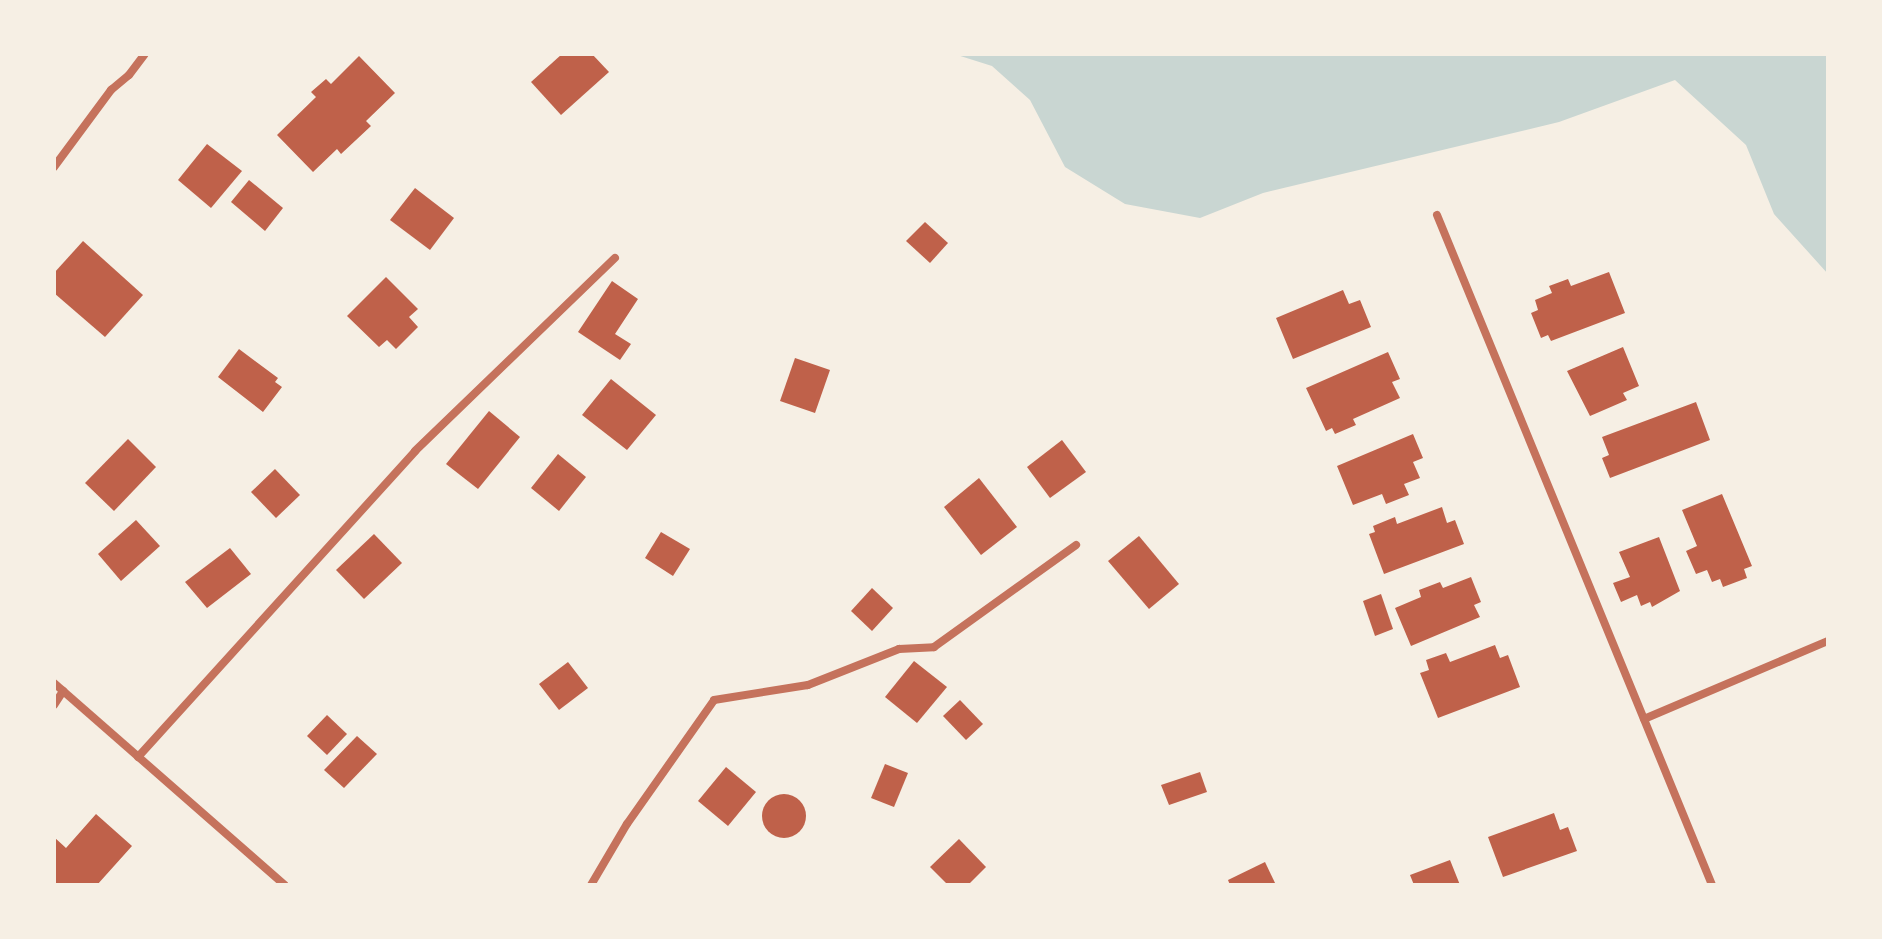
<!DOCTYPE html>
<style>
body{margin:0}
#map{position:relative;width:1882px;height:939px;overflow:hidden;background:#f6efe4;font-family:"Titillium Web",sans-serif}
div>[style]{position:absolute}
.water>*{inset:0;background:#c9d6d2}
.building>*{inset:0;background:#bf614a}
.round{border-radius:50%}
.minor>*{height:8px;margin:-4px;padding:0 4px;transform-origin:4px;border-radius:4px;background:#c5725c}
span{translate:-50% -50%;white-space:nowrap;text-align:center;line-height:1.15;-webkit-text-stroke:6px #f6efe4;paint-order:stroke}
.frame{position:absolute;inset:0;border:56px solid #f6efe4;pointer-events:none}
</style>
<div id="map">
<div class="water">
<div style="clip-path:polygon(954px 54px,1828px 54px,1828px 274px,1774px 214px,1746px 145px,1675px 80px,1559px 122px,1263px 193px,1200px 218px,1125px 204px,1065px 167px,1030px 100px,992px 66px)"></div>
</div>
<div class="building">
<div style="clip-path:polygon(562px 54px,592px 54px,609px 72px,561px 115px,531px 82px)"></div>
<div style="clip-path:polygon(359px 56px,395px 93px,366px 121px,371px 126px,341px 154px,337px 149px,313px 172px,277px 135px,316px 97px,311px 92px,326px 79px,331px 84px)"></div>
<div style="clip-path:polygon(207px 144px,242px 171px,211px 208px,178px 180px)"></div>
<div style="clip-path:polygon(249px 180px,283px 208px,265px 231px,231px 202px)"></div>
<div style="clip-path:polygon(415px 188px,454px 218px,430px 250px,390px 220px)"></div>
<div style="clip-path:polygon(925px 222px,948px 243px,930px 263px,906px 241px)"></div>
<div style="clip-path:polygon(83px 241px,143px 295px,105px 337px,54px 293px,54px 273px)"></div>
<div style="clip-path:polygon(1609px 272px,1625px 313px,1551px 341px,1548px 335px,1541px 338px,1531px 313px,1538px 310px,1535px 300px,1552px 293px,1549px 286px,1568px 279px,1571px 286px)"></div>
<div style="clip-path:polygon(386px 277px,418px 309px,409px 317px,418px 327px,396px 349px,387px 340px,379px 347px,347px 316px)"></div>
<div style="clip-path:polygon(612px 281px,638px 299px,615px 334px,631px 344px,620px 360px,578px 332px)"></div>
<div style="clip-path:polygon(1343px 290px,1349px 304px,1360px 300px,1371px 327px,1293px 359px,1276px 318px)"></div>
<div style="clip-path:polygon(1623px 347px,1639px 386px,1623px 393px,1627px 400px,1590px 416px,1567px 371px)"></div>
<div style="clip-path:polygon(239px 349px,278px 378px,275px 382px,282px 387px,263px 412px,218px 377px)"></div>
<div style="clip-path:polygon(1388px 352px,1400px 379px,1392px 382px,1400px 398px,1353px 419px,1356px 425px,1335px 434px,1332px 428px,1326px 431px,1306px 388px)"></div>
<div style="clip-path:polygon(795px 358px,830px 370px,815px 413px,780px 401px)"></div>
<div style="clip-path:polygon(611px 379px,656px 415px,627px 450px,582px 415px)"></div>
<div style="clip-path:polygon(1696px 402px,1710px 440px,1610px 478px,1602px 458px,1609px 455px,1602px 437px)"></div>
<div style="clip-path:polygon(489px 411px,520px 437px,478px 489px,446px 464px)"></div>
<div style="clip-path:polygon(1413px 434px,1423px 458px,1413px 462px,1420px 478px,1404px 484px,1409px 495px,1386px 504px,1382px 494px,1353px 505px,1337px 466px)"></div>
<div style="clip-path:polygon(128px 439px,156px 467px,114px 511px,85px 483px)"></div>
<div style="clip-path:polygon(1062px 440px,1086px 472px,1050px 498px,1027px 467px)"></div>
<div style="clip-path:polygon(558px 454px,586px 477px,559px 511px,531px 488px)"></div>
<div style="clip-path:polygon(275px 469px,300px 495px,276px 518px,251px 492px)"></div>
<div style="clip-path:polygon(979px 478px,1017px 527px,981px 555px,944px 507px)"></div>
<div style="clip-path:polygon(1722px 494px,1752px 566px,1744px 569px,1747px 578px,1723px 587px,1720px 579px,1712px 582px,1707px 570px,1696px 574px,1686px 551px,1697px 546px,1682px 510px)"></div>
<div style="clip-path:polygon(1442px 507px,1447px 523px,1455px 520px,1464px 544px,1384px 574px,1369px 534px,1375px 532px,1373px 526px,1395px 517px,1397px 524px)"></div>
<div style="clip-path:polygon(136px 520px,160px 546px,121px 581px,98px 554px)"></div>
<div style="clip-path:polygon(661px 532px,690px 549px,673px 576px,645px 558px)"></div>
<div style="clip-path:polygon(374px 534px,402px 563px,364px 599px,336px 570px)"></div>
<div style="clip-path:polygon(1139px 536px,1179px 584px,1149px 609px,1108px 561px)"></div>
<div style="clip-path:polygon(1659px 537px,1680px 591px,1652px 607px,1650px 602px,1641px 606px,1637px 595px,1621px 602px,1613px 583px,1630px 577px,1619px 552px)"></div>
<div style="clip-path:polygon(230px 548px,251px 574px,207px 608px,185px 582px)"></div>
<div style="clip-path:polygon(1471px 577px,1481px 602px,1474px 605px,1480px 617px,1411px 646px,1395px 608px,1421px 597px,1419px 590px,1440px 582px,1443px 588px)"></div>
<div style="clip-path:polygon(872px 588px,893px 608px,872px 631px,851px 611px)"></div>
<div style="clip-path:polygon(1381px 594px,1393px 629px,1375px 636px,1363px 601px)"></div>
<div style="clip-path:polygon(1495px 645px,1500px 658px,1508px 655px,1520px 687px,1438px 718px,1420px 673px,1429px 670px,1426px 660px,1446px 653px,1450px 662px)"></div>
<div style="clip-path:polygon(914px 661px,947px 687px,917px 723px,885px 697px)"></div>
<div style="clip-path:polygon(568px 662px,588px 688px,559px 710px,539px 684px)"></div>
<div style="clip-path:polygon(960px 700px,983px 724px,966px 740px,943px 716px)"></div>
<div style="clip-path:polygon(327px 715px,347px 734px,327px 755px,307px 736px)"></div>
<div style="clip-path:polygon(357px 736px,377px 754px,344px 788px,324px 770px)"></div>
<div style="clip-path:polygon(885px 764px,908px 773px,894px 807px,871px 798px)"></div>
<div style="clip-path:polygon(726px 767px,756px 792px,728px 826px,698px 801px)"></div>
<div style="clip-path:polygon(1200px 772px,1207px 792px,1169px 805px,1161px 785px)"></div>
<div class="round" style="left:762px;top:794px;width:44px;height:44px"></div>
<div style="clip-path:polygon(1554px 813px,1560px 830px,1568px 827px,1577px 851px,1503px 877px,1488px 837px)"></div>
<div style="clip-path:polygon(96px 814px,132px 846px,97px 885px,54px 885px,54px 837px,66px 848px)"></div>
<div style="clip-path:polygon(959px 839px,986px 867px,968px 885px,948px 885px,930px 867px)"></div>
<div style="clip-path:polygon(1450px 860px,1460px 885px,1414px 885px,1410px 875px)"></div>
<div style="clip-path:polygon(1265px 862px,1276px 885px,1230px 885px,1228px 880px)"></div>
</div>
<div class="minor">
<div style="left:54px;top:167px;width:96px;rotate:-53.5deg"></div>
<div style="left:111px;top:90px;width:23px;rotate:-40deg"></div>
<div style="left:129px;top:75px;width:26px;rotate:-53deg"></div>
<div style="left:1437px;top:215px;width:724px;rotate:67.68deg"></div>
<div style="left:54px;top:683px;width:307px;rotate:41.2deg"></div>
<div style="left:54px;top:705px;width:17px;rotate:-57deg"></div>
<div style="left:1644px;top:719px;width:200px;rotate:-23deg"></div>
<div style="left:138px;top:757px;width:413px;rotate:-47.8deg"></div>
<div style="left:415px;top:451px;width:278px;rotate:-44deg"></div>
<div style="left:591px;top:885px;width:71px;rotate:-59.5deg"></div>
<div style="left:627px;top:824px;width:151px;rotate:-54.9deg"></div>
<div style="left:714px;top:700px;width:95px;rotate:-9.1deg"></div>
<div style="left:808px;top:685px;width:98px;rotate:-21.6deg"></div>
<div style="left:899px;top:649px;width:35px;rotate:-3deg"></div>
<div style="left:934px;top:647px;width:175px;rotate:-35.7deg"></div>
</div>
<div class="frame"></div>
</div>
